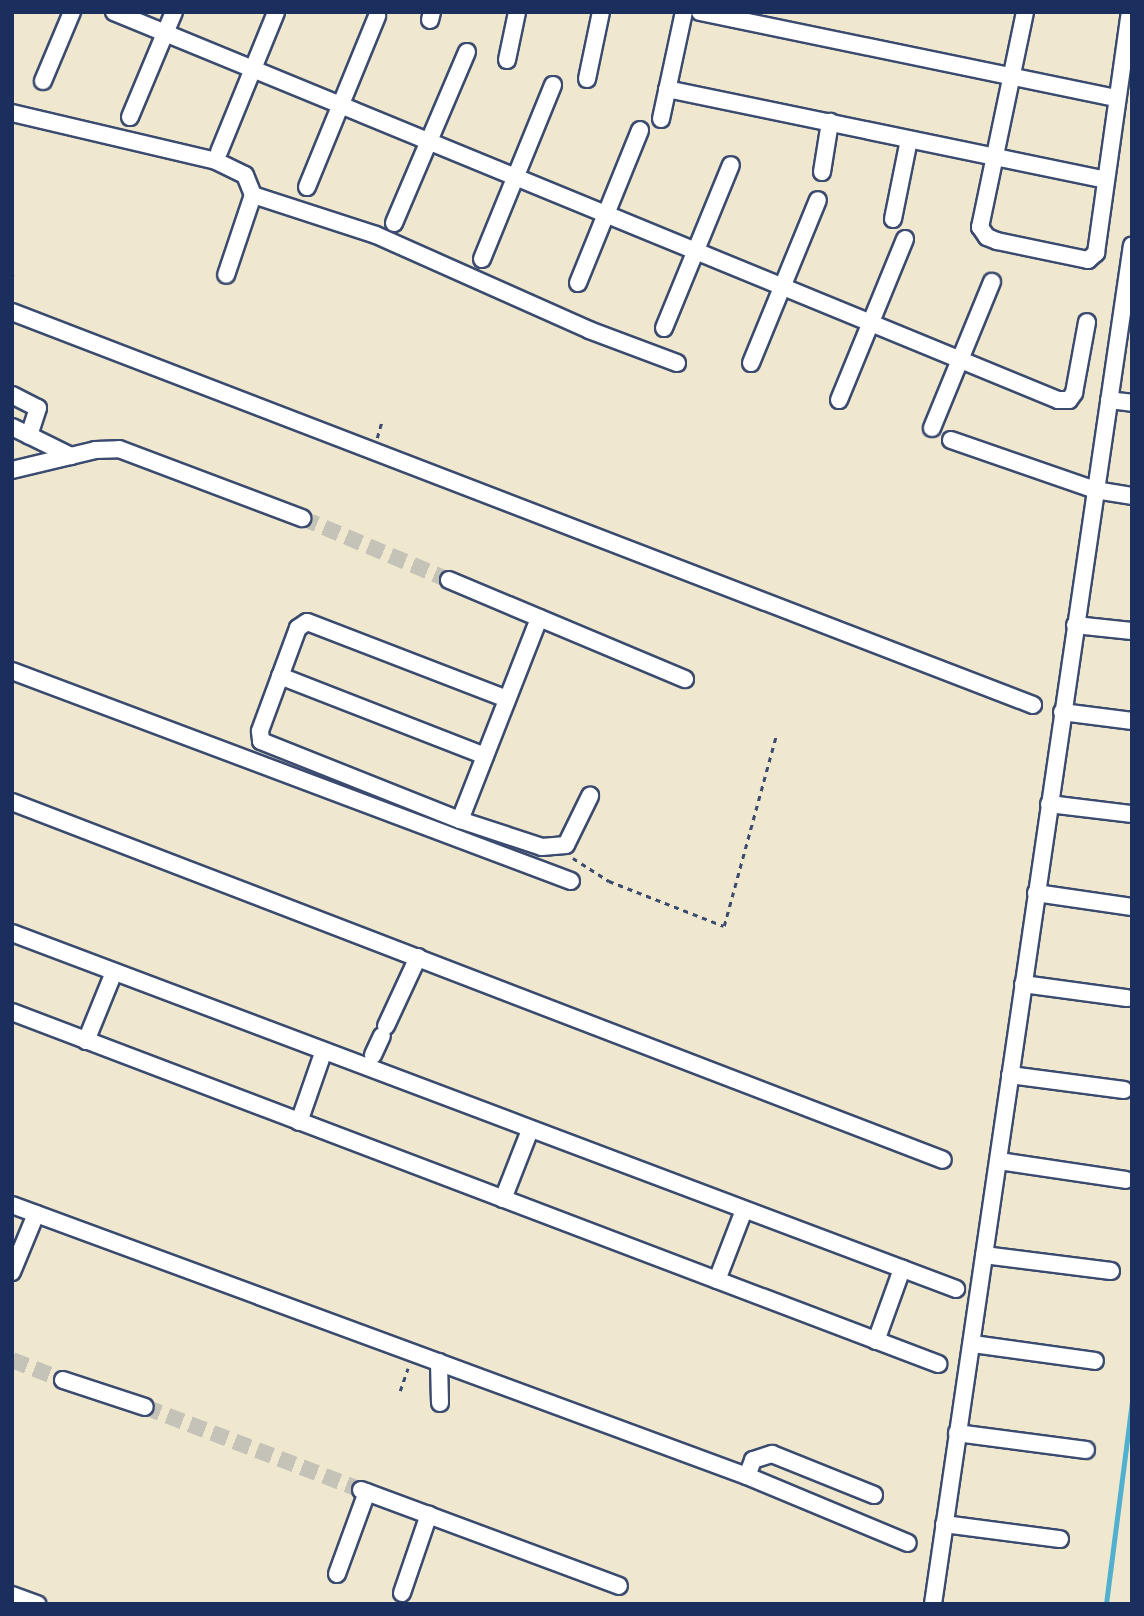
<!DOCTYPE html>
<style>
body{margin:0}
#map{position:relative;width:1144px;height:1616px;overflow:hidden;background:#efe8cf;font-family:Sriracha,sans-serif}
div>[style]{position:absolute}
.stream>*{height:4.5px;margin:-2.25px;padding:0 2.25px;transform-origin:2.25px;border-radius:2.25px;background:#51afd0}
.minor-tunnel>*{height:16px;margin-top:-8px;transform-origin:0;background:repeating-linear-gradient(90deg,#c5c3b8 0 16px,transparent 0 24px)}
.path>*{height:2.5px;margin-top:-1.25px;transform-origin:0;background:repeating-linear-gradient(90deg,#3b4b6f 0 5px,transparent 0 10px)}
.roads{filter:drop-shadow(2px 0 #3b4b6f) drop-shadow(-2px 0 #3b4b6f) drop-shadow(0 2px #3b4b6f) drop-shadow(0 -2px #3b4b6f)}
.minor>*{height:16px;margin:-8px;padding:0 8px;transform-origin:8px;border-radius:8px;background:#fff}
span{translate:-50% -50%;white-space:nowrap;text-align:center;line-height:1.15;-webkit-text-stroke:6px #f7f3e8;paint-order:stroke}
.frame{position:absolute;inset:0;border:14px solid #1b2f5e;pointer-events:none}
</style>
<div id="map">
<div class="stream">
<div style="left:1106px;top:1604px;width:205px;rotate:-82.7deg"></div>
</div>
<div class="minor-tunnel">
<div style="left:302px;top:518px;width:160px;rotate:22.9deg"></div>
<div style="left:12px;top:1360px;width:55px;rotate:21.4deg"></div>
<div style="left:145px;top:1407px;width:231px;rotate:21deg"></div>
</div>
<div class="path">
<div style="left:12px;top:276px;width:2px;rotate:-63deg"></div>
<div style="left:377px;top:438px;width:18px;rotate:-74deg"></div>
<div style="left:573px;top:858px;width:43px;rotate:32.6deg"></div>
<div style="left:609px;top:881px;width:123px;rotate:21.4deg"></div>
<div style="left:724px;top:926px;width:197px;rotate:-74.7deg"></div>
<div style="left:400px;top:1391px;width:24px;rotate:-71deg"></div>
</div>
<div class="roads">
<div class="minor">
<div style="left:114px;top:12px;width:1021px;rotate:22.34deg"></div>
<div style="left:1058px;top:400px;width:11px"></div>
<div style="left:1069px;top:400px;width:9px;rotate:-54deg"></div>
<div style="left:1074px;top:393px;width:72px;rotate:-79.6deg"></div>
<div style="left:700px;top:12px;width:425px;rotate:11.7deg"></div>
<div style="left:1025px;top:12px;width:220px;rotate:101.8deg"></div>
<div style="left:980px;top:227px;width:12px;rotate:55deg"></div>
<div style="left:987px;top:237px;width:11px;rotate:22deg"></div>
<div style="left:997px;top:241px;width:93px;rotate:11.8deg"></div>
<div style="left:1088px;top:260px;width:11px;rotate:-41deg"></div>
<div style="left:1096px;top:253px;width:243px;rotate:-82deg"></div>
<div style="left:430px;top:20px;width:8px;rotate:-76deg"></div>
<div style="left:507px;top:60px;width:49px;rotate:-78.2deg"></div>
<div style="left:587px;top:79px;width:68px;rotate:-78.2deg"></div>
<div style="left:43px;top:81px;width:75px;rotate:-67.2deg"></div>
<div style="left:667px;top:89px;width:447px;rotate:11.7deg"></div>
<div style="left:12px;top:113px;width:210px;rotate:13.2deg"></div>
<div style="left:216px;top:161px;width:32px;rotate:26deg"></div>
<div style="left:245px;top:175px;width:22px;rotate:68deg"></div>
<div style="left:253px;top:195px;width:84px;rotate:108.6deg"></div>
<div style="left:130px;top:117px;width:114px;rotate:-67.3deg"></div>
<div style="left:661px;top:119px;width:109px;rotate:-77.9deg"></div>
<div style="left:219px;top:152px;width:151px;rotate:-67.8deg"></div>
<div style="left:822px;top:172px;width:51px;rotate:-80.9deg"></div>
<div style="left:307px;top:187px;width:185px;rotate:-67.7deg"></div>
<div style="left:253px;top:195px;width:129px;rotate:18deg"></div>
<div style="left:376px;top:235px;width:233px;rotate:24deg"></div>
<div style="left:589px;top:330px;width:94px;rotate:20.6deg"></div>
<div style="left:893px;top:219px;width:81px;rotate:-78.6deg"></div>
<div style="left:394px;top:223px;width:186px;rotate:-66.9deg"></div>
<div style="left:482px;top:259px;width:188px;rotate:-67.8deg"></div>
<div style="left:578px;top:283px;width:165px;rotate:-67.9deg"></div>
<div style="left:12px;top:312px;width:1094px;rotate:21.05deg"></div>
<div style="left:664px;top:328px;width:176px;rotate:-67.7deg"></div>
<div style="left:751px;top:363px;width:176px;rotate:-67.7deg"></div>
<div style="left:12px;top:395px;width:29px;rotate:27deg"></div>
<div style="left:38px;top:408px;width:29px;rotate:108deg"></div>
<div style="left:839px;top:400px;width:174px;rotate:-67.7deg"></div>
<div style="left:1109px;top:400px;width:23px;rotate:7deg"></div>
<div style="left:12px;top:427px;width:66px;rotate:26.2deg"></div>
<div style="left:932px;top:428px;width:158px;rotate:-67.7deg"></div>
<div style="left:951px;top:440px;width:152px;rotate:19.1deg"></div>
<div style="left:1095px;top:490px;width:37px;rotate:9deg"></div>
<div style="left:12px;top:470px;width:85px;rotate:-13.5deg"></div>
<div style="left:95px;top:450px;width:24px;rotate:-2deg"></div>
<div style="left:119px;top:449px;width:196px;rotate:20.7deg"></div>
<div style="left:449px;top:580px;width:256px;rotate:22.8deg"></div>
<div style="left:1075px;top:625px;width:57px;rotate:6deg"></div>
<div style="left:12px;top:671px;width:597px;rotate:20.59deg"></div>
<div style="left:280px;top:676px;width:220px;rotate:21.3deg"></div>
<div style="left:507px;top:699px;width:214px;rotate:-158.9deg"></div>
<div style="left:307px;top:622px;width:11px;rotate:146deg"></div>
<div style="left:298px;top:628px;width:110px;rotate:110.3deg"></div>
<div style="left:260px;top:731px;width:10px;rotate:84deg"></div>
<div style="left:261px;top:741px;width:214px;rotate:21.7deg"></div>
<div style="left:460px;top:820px;width:86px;rotate:18.2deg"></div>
<div style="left:542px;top:847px;width:24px;rotate:-5deg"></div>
<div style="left:566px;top:845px;width:55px;rotate:-63.9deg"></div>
<div style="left:1062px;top:712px;width:71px;rotate:7.3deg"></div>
<div style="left:12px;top:802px;width:997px;rotate:21.03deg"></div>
<div style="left:1049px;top:804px;width:84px;rotate:6.9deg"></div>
<div style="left:460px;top:820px;width:217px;rotate:-68.6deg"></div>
<div style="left:1036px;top:893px;width:97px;rotate:8.3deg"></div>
<div style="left:12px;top:933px;width:1009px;rotate:20.66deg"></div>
<div style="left:1023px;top:984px;width:105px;rotate:7.7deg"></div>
<div style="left:12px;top:1012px;width:991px;rotate:20.81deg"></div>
<div style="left:386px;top:1026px;width:76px;rotate:-65.1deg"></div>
<div style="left:86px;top:1041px;width:74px;rotate:-67.9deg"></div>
<div style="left:373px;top:1055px;width:21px;rotate:-65deg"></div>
<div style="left:1010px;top:1075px;width:115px;rotate:7.5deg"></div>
<div style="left:299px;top:1122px;width:73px;rotate:-70.8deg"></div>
<div style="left:999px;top:1161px;width:128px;rotate:8.5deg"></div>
<div style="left:503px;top:1199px;width:74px;rotate:-68.6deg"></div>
<div style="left:12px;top:1205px;width:783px;rotate:20.24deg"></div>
<div style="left:747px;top:1476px;width:174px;rotate:22.6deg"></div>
<div style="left:984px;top:1255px;width:128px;rotate:7.2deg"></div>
<div style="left:12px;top:1272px;width:63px;rotate:-67.5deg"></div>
<div style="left:717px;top:1280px;width:75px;rotate:-68.9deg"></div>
<div style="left:876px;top:1341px;width:77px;rotate:-70.1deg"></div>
<div style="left:973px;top:1344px;width:123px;rotate:7.9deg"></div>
<div style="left:439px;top:1362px;width:41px;rotate:88.6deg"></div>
<div style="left:63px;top:1380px;width:86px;rotate:18.2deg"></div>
<div style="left:957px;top:1433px;width:130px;rotate:7.5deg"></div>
<div style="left:747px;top:1476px;width:17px;rotate:-69deg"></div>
<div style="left:753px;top:1460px;width:20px;rotate:-18deg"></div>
<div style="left:772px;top:1454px;width:110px;rotate:21.9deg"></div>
<div style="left:361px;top:1490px;width:275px;rotate:20.4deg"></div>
<div style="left:944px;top:1524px;width:117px;rotate:7.4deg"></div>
<div style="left:337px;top:1574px;width:87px;rotate:-69.9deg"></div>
<div style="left:402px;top:1593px;width:83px;rotate:-71.1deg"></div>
<div style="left:12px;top:1595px;width:27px;rotate:20deg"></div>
<div style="left:933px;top:1604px;width:1373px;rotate:-81.67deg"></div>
</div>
</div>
<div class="frame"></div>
</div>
